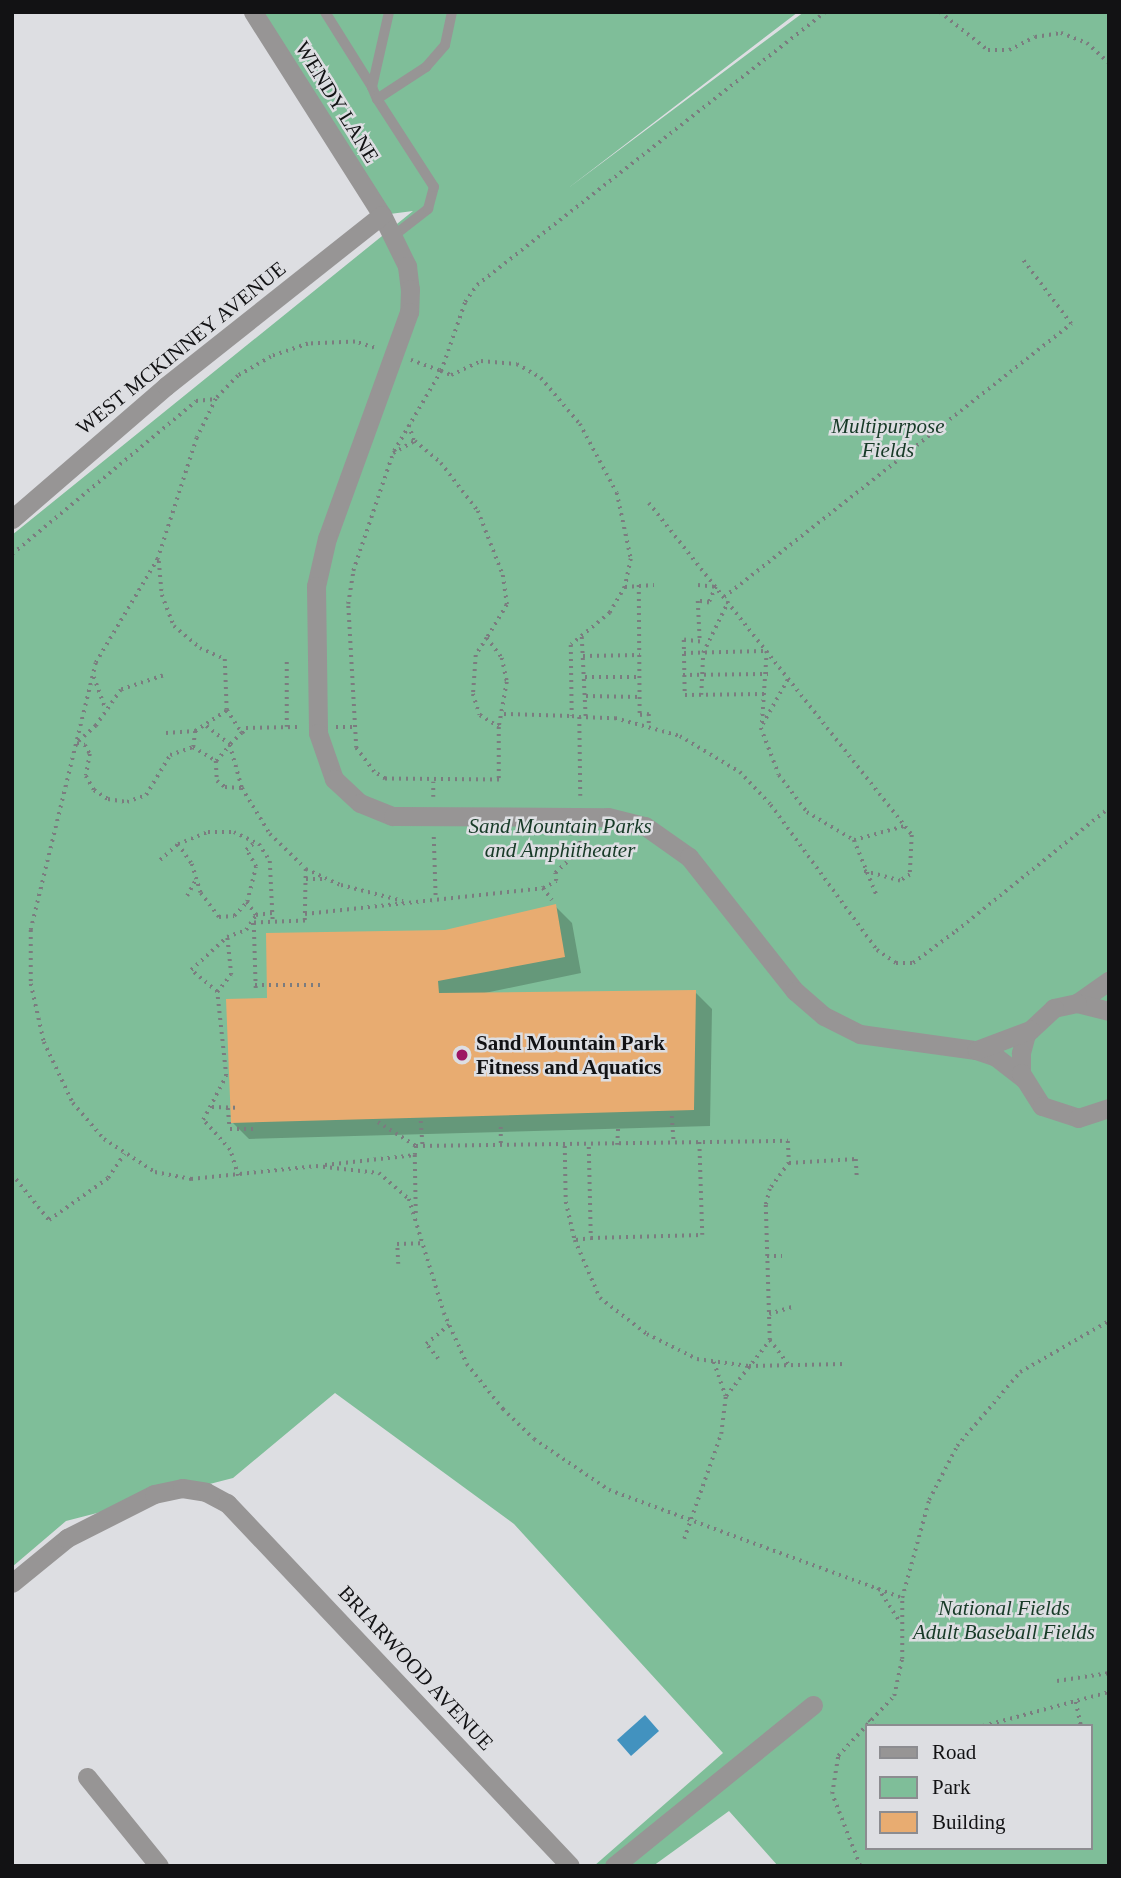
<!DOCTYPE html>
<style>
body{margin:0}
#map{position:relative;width:1121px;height:1878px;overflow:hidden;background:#dddee2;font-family:Georgia,serif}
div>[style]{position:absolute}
.green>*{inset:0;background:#7fbe99}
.water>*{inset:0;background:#4292bf}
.shadow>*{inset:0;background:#0003}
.building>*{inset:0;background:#e8ac71}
.path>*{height:3.5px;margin-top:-1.75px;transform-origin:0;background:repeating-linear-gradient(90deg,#7b7c7f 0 2px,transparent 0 7px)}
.service>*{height:10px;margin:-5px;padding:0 5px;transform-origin:5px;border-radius:5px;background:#979595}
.minor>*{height:19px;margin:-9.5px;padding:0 9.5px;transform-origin:9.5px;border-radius:9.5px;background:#979595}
.dots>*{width:19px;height:19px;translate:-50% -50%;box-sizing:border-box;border:4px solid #dddee2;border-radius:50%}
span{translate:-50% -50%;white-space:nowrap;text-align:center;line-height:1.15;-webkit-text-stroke:5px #dddee2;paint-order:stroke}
.street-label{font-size:21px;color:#121214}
.park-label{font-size:21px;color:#173a27;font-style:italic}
.poi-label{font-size:21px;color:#121214;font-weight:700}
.left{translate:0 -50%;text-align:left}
.frame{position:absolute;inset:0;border:14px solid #121214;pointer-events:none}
.legend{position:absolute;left:865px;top:1724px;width:228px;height:126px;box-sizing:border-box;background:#dddee2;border:2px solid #8c8c90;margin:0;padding:9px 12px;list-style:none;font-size:21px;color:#121214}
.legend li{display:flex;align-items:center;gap:14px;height:35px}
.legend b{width:35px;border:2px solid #8c8c90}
</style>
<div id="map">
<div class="green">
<div style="clip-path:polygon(evenodd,253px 12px,798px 12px,567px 189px,804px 12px,1109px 12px,1109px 1866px,778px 1866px,729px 1811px,653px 1866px,594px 1866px,723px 1753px,514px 1524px,335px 1393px,233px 1478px,66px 1521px,12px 1567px,12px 535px,413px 211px,382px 215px,253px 12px,867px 1726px,1091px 1726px,1091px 1848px,867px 1848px,867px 1726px)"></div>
</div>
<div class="water">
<div style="clip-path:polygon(645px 1715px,659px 1731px,631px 1756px,617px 1740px)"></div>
</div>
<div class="shadow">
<div style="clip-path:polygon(555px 906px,572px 923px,581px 973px,480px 994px,695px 992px,712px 1009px,710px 1126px,249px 1139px,232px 1122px,269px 1000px,446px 932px)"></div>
</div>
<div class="building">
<div style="clip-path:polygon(556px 904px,565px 957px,438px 981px,439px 993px,696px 990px,694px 1110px,231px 1123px,226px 999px,267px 998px,266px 933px,445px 930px)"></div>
</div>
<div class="path">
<div style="left:940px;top:12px;width:61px;rotate:38.4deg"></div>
<div style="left:988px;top:50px;width:21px"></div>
<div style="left:1009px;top:50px;width:29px;rotate:-27deg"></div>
<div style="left:1035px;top:37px;width:26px;rotate:-9deg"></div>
<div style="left:1061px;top:33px;width:28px;rotate:21deg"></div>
<div style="left:1087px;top:43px;width:30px;rotate:42deg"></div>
<div style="left:374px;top:348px;width:20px;rotate:-162deg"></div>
<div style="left:355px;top:342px;width:47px;rotate:177.6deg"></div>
<div style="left:308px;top:344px;width:39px;rotate:161deg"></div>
<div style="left:271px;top:357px;width:38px;rotate:150deg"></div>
<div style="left:238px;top:376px;width:32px;rotate:134deg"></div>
<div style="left:216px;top:399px;width:43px;rotate:116deg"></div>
<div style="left:197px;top:438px;width:127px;rotate:107.9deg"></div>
<div style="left:158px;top:559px;width:121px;rotate:120.8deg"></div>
<div style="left:96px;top:663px;width:275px;rotate:103.7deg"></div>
<div style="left:31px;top:930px;width:54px;rotate:90deg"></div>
<div style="left:31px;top:984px;width:59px;rotate:77.4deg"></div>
<div style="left:44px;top:1042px;width:68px;rotate:64.6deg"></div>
<div style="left:73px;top:1103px;width:48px;rotate:49.3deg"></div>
<div style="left:104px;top:1139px;width:61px;rotate:32.9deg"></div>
<div style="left:155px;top:1172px;width:37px;rotate:11deg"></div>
<div style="left:191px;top:1179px;width:126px;rotate:-5.9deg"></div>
<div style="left:316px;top:1166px;width:63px;rotate:6.3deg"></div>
<div style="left:379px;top:1173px;width:40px;rotate:41deg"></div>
<div style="left:409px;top:1199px;width:119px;rotate:72.9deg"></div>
<div style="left:444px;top:1313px;width:56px;rotate:65.7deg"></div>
<div style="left:467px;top:1364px;width:58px;rotate:51.3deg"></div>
<div style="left:503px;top:1409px;width:43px;rotate:44.1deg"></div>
<div style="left:534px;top:1439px;width:91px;rotate:34.2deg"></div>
<div style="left:609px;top:1490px;width:312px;rotate:20.2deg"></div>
<div style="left:902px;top:1598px;width:102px;rotate:-74.6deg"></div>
<div style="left:929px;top:1500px;width:61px;rotate:-62.6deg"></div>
<div style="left:957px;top:1446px;width:97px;rotate:-49.6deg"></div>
<div style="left:1020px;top:1372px;width:103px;rotate:-29.8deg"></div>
<div style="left:411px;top:360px;width:32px;rotate:20deg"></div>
<div style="left:441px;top:371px;width:73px;rotate:-70.8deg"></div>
<div style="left:465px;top:302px;width:21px;rotate:-55deg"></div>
<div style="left:477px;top:285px;width:442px;rotate:-38.1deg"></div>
<div style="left:409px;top:425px;width:16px;rotate:72deg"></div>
<div style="left:415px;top:441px;width:34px;rotate:40deg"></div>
<div style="left:441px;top:463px;width:61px;rotate:52.4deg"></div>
<div style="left:478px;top:511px;width:69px;rotate:68.7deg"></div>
<div style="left:503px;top:575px;width:30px;rotate:82deg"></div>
<div style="left:507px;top:605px;width:39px;rotate:121deg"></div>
<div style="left:487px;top:638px;width:25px;rotate:53deg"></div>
<div style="left:502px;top:658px;width:25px;rotate:78deg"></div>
<div style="left:507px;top:682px;width:46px;rotate:100.1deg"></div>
<div style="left:499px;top:727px;width:53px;rotate:90deg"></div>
<div style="left:499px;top:780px;width:114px;rotate:-179.5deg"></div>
<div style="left:385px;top:779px;width:13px;rotate:-148deg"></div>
<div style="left:374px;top:772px;width:30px;rotate:-127deg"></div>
<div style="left:356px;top:748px;width:144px;rotate:-93.2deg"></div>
<div style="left:348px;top:604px;width:33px;rotate:-81deg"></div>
<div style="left:353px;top:571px;width:125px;rotate:-71.3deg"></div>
<div style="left:393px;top:453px;width:25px;rotate:-29deg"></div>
<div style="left:394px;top:451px;width:93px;rotate:-59.6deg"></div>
<div style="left:441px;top:371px;width:11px;rotate:22deg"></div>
<div style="left:451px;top:375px;width:33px;rotate:-25deg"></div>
<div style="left:481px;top:361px;width:36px;rotate:5deg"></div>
<div style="left:517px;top:364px;width:28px;rotate:30deg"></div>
<div style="left:541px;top:378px;width:60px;rotate:49.7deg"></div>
<div style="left:580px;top:424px;width:78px;rotate:61.8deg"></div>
<div style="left:617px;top:493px;width:67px;rotate:78deg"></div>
<div style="left:631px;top:559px;width:29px;rotate:102deg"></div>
<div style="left:625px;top:587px;width:30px;rotate:120deg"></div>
<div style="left:610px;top:613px;width:50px;rotate:140.6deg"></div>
<div style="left:571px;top:645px;width:71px;rotate:89.2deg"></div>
<div style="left:572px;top:716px;width:7px;rotate:8deg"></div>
<div style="left:649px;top:503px;width:424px;rotate:51.6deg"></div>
<div style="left:912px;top:835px;width:40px;rotate:92.9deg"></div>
<div style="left:910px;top:875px;width:12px;rotate:149deg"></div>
<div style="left:900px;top:881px;width:38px;rotate:-165deg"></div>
<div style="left:12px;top:554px;width:239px;rotate:-39.7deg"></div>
<div style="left:196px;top:401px;width:20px;rotate:-6deg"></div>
<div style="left:159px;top:561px;width:34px;rotate:85deg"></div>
<div style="left:162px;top:595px;width:33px;rotate:69deg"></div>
<div style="left:174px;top:626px;width:34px;rotate:40deg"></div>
<div style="left:200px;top:648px;width:27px;rotate:24deg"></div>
<div style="left:225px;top:659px;width:51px;rotate:87.8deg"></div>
<div style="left:227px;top:710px;width:27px;rotate:57deg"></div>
<div style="left:242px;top:733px;width:17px;rotate:135deg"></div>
<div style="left:230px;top:745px;width:45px;rotate:74.4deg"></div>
<div style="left:242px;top:788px;width:54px;rotate:58.7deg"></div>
<div style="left:270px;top:834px;width:50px;rotate:44.2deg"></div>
<div style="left:306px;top:869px;width:52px;rotate:91.1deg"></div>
<div style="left:305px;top:921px;width:51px;rotate:177.8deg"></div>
<div style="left:254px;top:923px;width:68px;rotate:88.3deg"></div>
<div style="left:639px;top:585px;width:130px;rotate:89.6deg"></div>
<div style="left:640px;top:715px;width:9px;rotate:-6deg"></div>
<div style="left:649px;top:714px;width:12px;rotate:90deg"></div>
<div style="left:698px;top:585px;width:18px;rotate:6deg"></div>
<div style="left:716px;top:587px;width:17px;rotate:114deg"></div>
<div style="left:709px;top:603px;width:11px;rotate:-170deg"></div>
<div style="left:698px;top:601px;width:41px;rotate:87.2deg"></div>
<div style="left:700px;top:642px;width:16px;rotate:-173deg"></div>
<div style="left:684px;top:640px;width:55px;rotate:89deg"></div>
<div style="left:685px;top:695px;width:81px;rotate:-0.7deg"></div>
<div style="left:625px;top:587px;width:29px;rotate:-4deg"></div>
<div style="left:724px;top:597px;width:442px;rotate:-38.2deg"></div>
<div style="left:1071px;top:324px;width:81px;rotate:-127deg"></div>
<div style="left:582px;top:637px;width:81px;rotate:87.2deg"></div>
<div style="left:487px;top:638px;width:20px;rotate:123deg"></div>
<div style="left:476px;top:655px;width:39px;rotate:94deg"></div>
<div style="left:473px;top:694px;width:22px;rotate:72deg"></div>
<div style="left:480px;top:715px;width:22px;rotate:32deg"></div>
<div style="left:684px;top:653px;width:83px;rotate:-1.4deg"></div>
<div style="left:767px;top:651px;width:75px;rotate:93.8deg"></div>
<div style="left:583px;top:656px;width:57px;rotate:-1deg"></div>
<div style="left:287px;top:662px;width:65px;rotate:90deg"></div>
<div style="left:683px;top:675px;width:85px;rotate:-0.7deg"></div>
<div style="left:163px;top:676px;width:44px;rotate:161.6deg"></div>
<div style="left:121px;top:690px;width:44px;rotate:124.8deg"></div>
<div style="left:96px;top:726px;width:25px;rotate:138deg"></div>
<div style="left:77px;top:743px;width:8px;rotate:14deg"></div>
<div style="left:85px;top:745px;width:10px;rotate:61deg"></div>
<div style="left:90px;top:754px;width:22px;rotate:100deg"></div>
<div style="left:86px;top:776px;width:16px;rotate:60deg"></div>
<div style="left:94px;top:790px;width:17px;rotate:33deg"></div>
<div style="left:108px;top:799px;width:19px;rotate:9deg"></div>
<div style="left:127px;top:802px;width:20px;rotate:-20deg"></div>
<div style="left:146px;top:795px;width:47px;rotate:-59deg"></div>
<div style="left:170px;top:755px;width:24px;rotate:-19deg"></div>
<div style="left:193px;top:747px;width:16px;rotate:-83deg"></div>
<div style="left:195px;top:731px;width:38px;rotate:-33deg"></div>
<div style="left:94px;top:677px;width:33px;rotate:70deg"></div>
<div style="left:585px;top:677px;width:56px"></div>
<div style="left:788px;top:680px;width:55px;rotate:119.4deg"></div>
<div style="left:761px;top:728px;width:50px;rotate:69deg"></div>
<div style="left:779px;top:775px;width:46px;rotate:52.9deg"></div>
<div style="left:807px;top:812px;width:55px;rotate:30.8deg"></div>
<div style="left:854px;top:840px;width:61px;rotate:67.7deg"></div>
<div style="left:701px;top:695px;width:42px;rotate:-87.3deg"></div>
<div style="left:703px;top:653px;width:57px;rotate:-63.9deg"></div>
<div style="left:586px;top:696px;width:55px;rotate:1deg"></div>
<div style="left:504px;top:714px;width:67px;rotate:1.7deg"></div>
<div style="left:336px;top:727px;width:16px"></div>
<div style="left:166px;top:733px;width:29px;rotate:-4deg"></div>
<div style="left:242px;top:733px;width:6px;rotate:-51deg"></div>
<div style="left:246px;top:728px;width:51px;rotate:-1.1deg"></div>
<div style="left:193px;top:747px;width:27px;rotate:31deg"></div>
<div style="left:216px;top:761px;width:21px;rotate:-49deg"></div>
<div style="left:230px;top:745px;width:33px;rotate:-142deg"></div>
<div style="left:216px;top:761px;width:20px;rotate:87deg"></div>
<div style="left:217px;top:781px;width:10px;rotate:37deg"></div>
<div style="left:225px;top:787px;width:16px;rotate:4deg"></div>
<div style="left:580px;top:796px;width:79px;rotate:-90.7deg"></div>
<div style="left:579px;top:717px;width:36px;rotate:2deg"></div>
<div style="left:615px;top:718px;width:67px;rotate:15.5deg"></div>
<div style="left:680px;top:736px;width:70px;rotate:31deg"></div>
<div style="left:740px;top:772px;width:45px;rotate:46.8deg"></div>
<div style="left:771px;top:805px;width:180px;rotate:53.8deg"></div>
<div style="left:877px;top:950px;width:23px;rotate:34deg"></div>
<div style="left:896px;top:963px;width:17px"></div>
<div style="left:913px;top:963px;width:54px;rotate:-36.7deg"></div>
<div style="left:956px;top:931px;width:196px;rotate:-38.8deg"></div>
<div style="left:433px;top:797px;width:15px;rotate:-90deg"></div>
<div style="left:434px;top:837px;width:62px;rotate:88.2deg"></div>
<div style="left:854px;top:840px;width:53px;rotate:-15.4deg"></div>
<div style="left:178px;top:844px;width:24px;rotate:55deg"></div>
<div style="left:192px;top:864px;width:30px;rotate:73deg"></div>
<div style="left:201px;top:893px;width:30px;rotate:53deg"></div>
<div style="left:219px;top:917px;width:15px;rotate:-4deg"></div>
<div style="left:234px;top:916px;width:19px;rotate:-47deg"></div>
<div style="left:247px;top:902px;width:36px;rotate:-76deg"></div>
<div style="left:256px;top:867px;width:20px;rotate:-120deg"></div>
<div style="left:246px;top:850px;width:12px;rotate:-42deg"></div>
<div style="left:160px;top:860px;width:24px;rotate:-42deg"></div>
<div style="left:178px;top:844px;width:32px;rotate:-22deg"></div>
<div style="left:208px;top:832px;width:26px"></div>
<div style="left:234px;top:832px;width:28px;rotate:26deg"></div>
<div style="left:259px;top:844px;width:20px;rotate:57deg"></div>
<div style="left:270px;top:861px;width:61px;rotate:87.2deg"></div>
<div style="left:306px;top:869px;width:38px;rotate:25deg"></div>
<div style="left:341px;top:885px;width:64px;rotate:14.5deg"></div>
<div style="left:306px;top:879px;width:19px"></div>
<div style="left:543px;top:888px;width:15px;rotate:53deg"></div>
<div style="left:187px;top:896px;width:19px;rotate:-62deg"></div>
<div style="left:247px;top:902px;width:16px;rotate:55deg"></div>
<div style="left:256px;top:915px;width:16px;rotate:-7deg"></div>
<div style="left:305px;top:914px;width:239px;rotate:-6.2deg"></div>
<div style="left:543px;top:888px;width:15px;rotate:-28deg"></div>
<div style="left:556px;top:881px;width:8px;rotate:-97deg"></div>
<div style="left:555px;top:873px;width:34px;rotate:-43deg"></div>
<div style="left:580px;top:850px;width:15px;rotate:-90deg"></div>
<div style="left:255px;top:985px;width:69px"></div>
<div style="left:217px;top:992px;width:34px;rotate:-140deg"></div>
<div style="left:191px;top:970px;width:49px;rotate:-42.5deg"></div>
<div style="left:212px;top:1107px;width:25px;rotate:2deg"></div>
<div style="left:228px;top:1108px;width:21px;rotate:85deg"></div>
<div style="left:230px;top:1129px;width:25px"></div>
<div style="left:672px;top:1116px;width:27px;rotate:86deg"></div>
<div style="left:421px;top:1121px;width:28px;rotate:86deg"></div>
<div style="left:378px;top:1122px;width:45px;rotate:32.3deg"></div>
<div style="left:416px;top:1146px;width:9px;rotate:96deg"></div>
<div style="left:501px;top:1127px;width:20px;rotate:90deg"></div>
<div style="left:617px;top:1145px;width:18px;rotate:-87deg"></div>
<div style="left:416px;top:1146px;width:372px;rotate:-0.8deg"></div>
<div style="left:788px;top:1141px;width:22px;rotate:87deg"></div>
<div style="left:789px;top:1163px;width:32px;rotate:126deg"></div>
<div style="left:770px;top:1189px;width:16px;rotate:104deg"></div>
<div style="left:766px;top:1205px;width:135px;rotate:88.3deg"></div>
<div style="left:770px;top:1340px;width:31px;rotate:53deg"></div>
<div style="left:565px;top:1146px;width:56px;rotate:89deg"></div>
<div style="left:566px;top:1202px;width:39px;rotate:77deg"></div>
<div style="left:575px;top:1240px;width:63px;rotate:66.7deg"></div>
<div style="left:600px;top:1298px;width:59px;rotate:37.5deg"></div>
<div style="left:647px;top:1334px;width:56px;rotate:26.6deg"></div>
<div style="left:697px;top:1359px;width:52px;rotate:7.7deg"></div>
<div style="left:749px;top:1366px;width:95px;rotate:-1.2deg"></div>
<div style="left:589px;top:1147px;width:91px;rotate:88.7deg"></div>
<div style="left:591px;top:1238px;width:111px;rotate:-1.5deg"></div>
<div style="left:702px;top:1235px;width:93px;rotate:-91.8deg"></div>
<div style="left:789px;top:1163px;width:67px;rotate:-3.4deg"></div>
<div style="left:856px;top:1159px;width:17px;rotate:87deg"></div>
<div style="left:325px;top:1165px;width:91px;rotate:-6.3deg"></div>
<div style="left:415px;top:1155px;width:60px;rotate:89deg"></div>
<div style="left:12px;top:1174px;width:59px;rotate:51.2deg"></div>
<div style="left:49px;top:1220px;width:72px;rotate:-35.4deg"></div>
<div style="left:108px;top:1178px;width:29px;rotate:-56deg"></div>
<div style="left:238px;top:1176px;width:27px;rotate:-107deg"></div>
<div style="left:230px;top:1150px;width:40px;rotate:-132deg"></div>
<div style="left:203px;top:1120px;width:50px;rotate:-62.4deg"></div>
<div style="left:226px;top:1076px;width:84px;rotate:-96.1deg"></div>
<div style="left:217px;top:992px;width:22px;rotate:-51deg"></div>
<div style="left:231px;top:975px;width:38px;rotate:-96deg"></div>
<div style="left:227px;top:937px;width:20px;rotate:-20deg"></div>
<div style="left:246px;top:930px;width:18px;rotate:-56deg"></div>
<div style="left:576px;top:1240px;width:15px;rotate:-8deg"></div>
<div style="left:767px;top:1256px;width:15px"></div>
<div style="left:398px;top:1264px;width:20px;rotate:-93deg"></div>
<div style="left:397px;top:1244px;width:25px;rotate:-2deg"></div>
<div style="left:769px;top:1314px;width:24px;rotate:-17deg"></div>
<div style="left:438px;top:1359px;width:19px;rotate:-129deg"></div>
<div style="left:426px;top:1344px;width:30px;rotate:-40deg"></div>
<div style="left:714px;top:1362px;width:36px;rotate:71deg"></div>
<div style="left:684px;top:1539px;width:111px;rotate:-70.6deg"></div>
<div style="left:721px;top:1434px;width:38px;rotate:-83deg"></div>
<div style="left:726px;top:1396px;width:71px;rotate:-51.8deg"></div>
<div style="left:878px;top:1588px;width:38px;rotate:57deg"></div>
<div style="left:1057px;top:1681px;width:53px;rotate:-8.7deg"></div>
<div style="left:1076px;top:1702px;width:25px;rotate:78deg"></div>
<div style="left:869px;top:1720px;width:8px;rotate:45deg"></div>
<div style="left:983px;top:1726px;width:131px;rotate:-15.1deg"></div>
<div style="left:860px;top:1866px;width:77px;rotate:-111.3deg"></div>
<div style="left:832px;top:1794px;width:38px;rotate:-81deg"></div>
<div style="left:838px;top:1756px;width:82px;rotate:-47deg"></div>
<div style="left:894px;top:1696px;width:38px;rotate:-78deg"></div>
<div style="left:902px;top:1659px;width:61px;rotate:-90deg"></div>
</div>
<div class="service">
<div style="left:325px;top:12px;width:89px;rotate:57.9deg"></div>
<div style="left:377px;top:99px;width:13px;rotate:-113deg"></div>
<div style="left:372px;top:87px;width:77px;rotate:-77.2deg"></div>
<div style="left:392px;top:237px;width:46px;rotate:-37.9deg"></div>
<div style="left:428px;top:209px;width:23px;rotate:-75deg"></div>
<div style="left:434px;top:187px;width:105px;rotate:-122.9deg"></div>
<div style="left:377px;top:99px;width:59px;rotate:-33.1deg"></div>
<div style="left:426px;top:67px;width:29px;rotate:-49deg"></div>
<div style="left:445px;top:45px;width:34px;rotate:-78deg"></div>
</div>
<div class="minor">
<div style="left:253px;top:12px;width:241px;rotate:57.6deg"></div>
<div style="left:382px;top:215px;width:57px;rotate:63.9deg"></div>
<div style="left:407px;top:266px;width:23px;rotate:83deg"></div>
<div style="left:410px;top:289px;width:23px;rotate:92deg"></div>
<div style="left:409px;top:312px;width:240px;rotate:109.9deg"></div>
<div style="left:327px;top:538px;width:49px;rotate:102.9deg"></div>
<div style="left:316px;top:586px;width:147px;rotate:89.2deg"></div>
<div style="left:318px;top:733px;width:49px;rotate:70.8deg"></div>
<div style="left:334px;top:779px;width:35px;rotate:43deg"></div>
<div style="left:360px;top:803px;width:35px;rotate:22deg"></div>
<div style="left:393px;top:816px;width:215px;rotate:0.3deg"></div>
<div style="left:608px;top:817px;width:38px;rotate:14deg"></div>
<div style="left:645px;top:826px;width:54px;rotate:35.2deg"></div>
<div style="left:689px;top:857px;width:171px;rotate:51.7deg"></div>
<div style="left:795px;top:991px;width:38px;rotate:41deg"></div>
<div style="left:824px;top:1016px;width:40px;rotate:26.6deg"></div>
<div style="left:860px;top:1034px;width:117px;rotate:7.9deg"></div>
<div style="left:976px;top:1050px;width:21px;rotate:19deg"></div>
<div style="left:996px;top:1057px;width:36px;rotate:38deg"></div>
<div style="left:12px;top:519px;width:203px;rotate:-40.8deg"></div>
<div style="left:166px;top:386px;width:275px;rotate:-38.4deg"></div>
<div style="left:1077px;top:1003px;width:39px;rotate:-35deg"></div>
<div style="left:1109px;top:1011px;width:33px;rotate:-166deg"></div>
<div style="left:1077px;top:1003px;width:24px;rotate:168deg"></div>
<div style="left:1054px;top:1008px;width:38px;rotate:137deg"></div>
<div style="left:1026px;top:1034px;width:20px;rotate:105deg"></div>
<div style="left:1021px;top:1053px;width:20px;rotate:90deg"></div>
<div style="left:1021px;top:1073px;width:39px;rotate:58deg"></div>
<div style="left:1042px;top:1106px;width:38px;rotate:18deg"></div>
<div style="left:1078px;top:1118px;width:33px;rotate:-18deg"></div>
<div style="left:977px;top:1050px;width:57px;rotate:-20.7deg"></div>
<div style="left:12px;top:1583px;width:71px;rotate:-39.3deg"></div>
<div style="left:67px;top:1538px;width:97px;rotate:-26.8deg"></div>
<div style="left:154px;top:1494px;width:29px;rotate:-12deg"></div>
<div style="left:182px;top:1488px;width:24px;rotate:9deg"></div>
<div style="left:206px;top:1492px;width:24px;rotate:28deg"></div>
<div style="left:227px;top:1503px;width:499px;rotate:46.6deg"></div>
<div style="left:87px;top:1777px;width:114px;rotate:51deg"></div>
<div style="left:614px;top:1866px;width:256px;rotate:-39deg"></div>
</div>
<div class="dots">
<div style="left:462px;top:1055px;background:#9d1564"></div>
</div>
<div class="street-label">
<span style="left:337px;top:102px;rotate:58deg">WENDY LANE</span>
<span style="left:181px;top:348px;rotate:-39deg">WEST MCKINNEY AVENUE</span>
<span style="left:416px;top:1668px;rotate:47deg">BRIARWOOD AVENUE</span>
</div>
<div class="park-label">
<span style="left:888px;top:438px">Multipurpose<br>Fields</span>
<span style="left:560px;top:838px">Sand Mountain Parks<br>and Amphitheater</span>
<span style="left:1004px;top:1620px">National Fields<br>Adult Baseball Fields</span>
</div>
<div class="poi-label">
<span class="left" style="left:476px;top:1055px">Sand Mountain Park<br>Fitness and Aquatics</span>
</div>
<div class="frame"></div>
<ul class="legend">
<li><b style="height:9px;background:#979595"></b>Road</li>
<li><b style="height:19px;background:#7fbe99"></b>Park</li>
<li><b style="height:19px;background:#e8ac71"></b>Building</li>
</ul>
</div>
